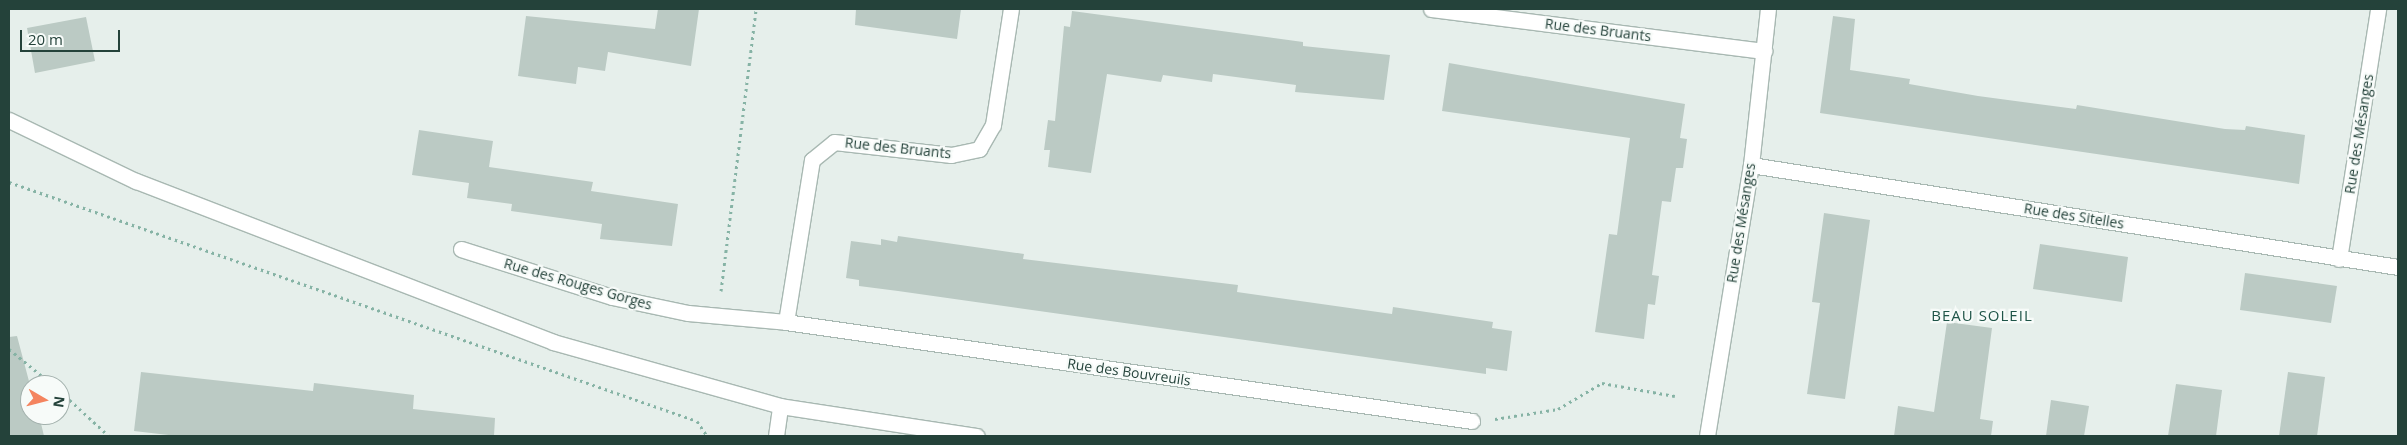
<!DOCTYPE html>
<meta charset="utf-8">
<style>
body{margin:0}
#map{position:relative;width:2407px;height:445px;overflow:hidden;background:#e6efeb;font-family:"Open Sans",sans-serif}
div>[style]{position:absolute}
.building>*{inset:0;background:#bbcac4}
.path>*{height:3px;margin-top:-1.5px;transform-origin:0;background:repeating-linear-gradient(90deg,#86b3a5 0 2.5px,transparent 0 6.5px)}
.roads{filter:drop-shadow(1px 0 #a8b8b2) drop-shadow(-1px 0 #a8b8b2) drop-shadow(0 1px #a8b8b2) drop-shadow(0 -1px #a8b8b2)}
.street>*{height:15px;margin:-7.5px;padding:0 7.5px;transform-origin:7.5px;border-radius:7.5px;background:#fff}
.secondary>*{height:15px;margin:-7.5px;padding:0 7.5px;transform-origin:7.5px;border-radius:7.5px;background:#fff}
span{translate:-50% -50%;white-space:nowrap;text-align:center;line-height:1.15;-webkit-text-stroke:4.5px #f7fbf9;paint-order:stroke}
.street-label{font-size:14px;color:#24423a}
.neighbourhood-label{font-size:15px;color:#1f5548;letter-spacing:1px}
.frame{position:absolute;inset:0;border:10px solid #24423a;pointer-events:none}
.north{position:absolute;left:20px;top:375px;width:50px;height:50px;box-sizing:border-box;background:#f7fbf9;border:1px solid #a3b1ad;border-radius:50%;rotate:98deg;font-size:14px;font-weight:700;line-height:20px;text-align:center;color:#24423a}
.north::after{content:'';display:block;margin:auto;width:18px;height:22px;background:#f4845f;clip-path:polygon(50% 0,100% 100%,50% 72%,0 100%)}
.scale{position:absolute;left:20px;top:30px;width:100px;height:22px;box-sizing:border-box;border:2px solid #24423a;border-top:0;padding-left:6px;font-size:15px;line-height:18px;white-space:nowrap;color:#24423a;-webkit-text-stroke:4px #f7fbf9;paint-order:stroke}
</style>
<div id="map">
<div class="building">
<div style="clip-path:polygon(658px 9px,699px 9px,691px 66px,608px 52px,605px 71px,578px 67px,576px 84px,518px 76px,526px 16px,655px 29px)"></div>
<div style="clip-path:polygon(856px 9px,961px 9px,957px 39px,855px 25px)"></div>
<div style="clip-path:polygon(1072px 11px,1303px 42px,1303px 46px,1390px 55px,1384px 100px,1295px 92px,1296px 85px,1213px 74px,1212px 82px,1163px 75px,1161px 82px,1107px 74px,1091px 173px,1048px 167px,1050px 150px,1044px 150px,1048px 120px,1055px 121px,1064px 26px,1070px 27px)"></div>
<div style="clip-path:polygon(1833px 16px,1855px 19px,1850px 70px,1910px 79px,1909px 84px,1978px 96px,2076px 109px,2077px 105px,2225px 129px,2245px 130px,2246px 126px,2305px 135px,2299px 184px,1820px 113px)"></div>
<div style="clip-path:polygon(86px 17px,95px 61px,35px 73px,27px 28px)"></div>
<div style="clip-path:polygon(1449px 63px,1685px 104px,1680px 138px,1687px 139px,1683px 168px,1676px 168px,1671px 202px,1662px 201px,1652px 275px,1659px 276px,1655px 305px,1648px 304px,1644px 339px,1595px 332px,1609px 234px,1617px 235px,1630px 138px,1442px 111px)"></div>
<div style="clip-path:polygon(419px 130px,493px 141px,489px 167px,593px 182px,591px 191px,678px 204px,672px 246px,600px 239px,602px 224px,511px 211px,512px 204px,467px 198px,469px 183px,412px 175px)"></div>
<div style="clip-path:polygon(1824px 213px,1870px 220px,1845px 399px,1807px 394px,1820px 303px,1812px 302px)"></div>
<div style="clip-path:polygon(898px 236px,1024px 254px,1023px 259px,1238px 285px,1237px 292px,1392px 314px,1393px 307px,1493px 322px,1492px 328px,1512px 331px,1507px 371px,1486px 368px,1486px 374px,898px 291px,859px 286px,859px 280px,846px 278px,851px 241px,881px 245px,881px 239px,897px 242px)"></div>
<div style="clip-path:polygon(2040px 244px,2128px 257px,2122px 302px,2033px 289px)"></div>
<div style="clip-path:polygon(2245px 273px,2337px 286px,2331px 323px,2240px 310px)"></div>
<div style="clip-path:polygon(1947px 322px,1992px 328px,1980px 419px,1993px 421px,1991px 436px,1894px 436px,1898px 406px,1934px 412px)"></div>
<div style="clip-path:polygon(17px 336px,30px 385px,30px 415px,39px 415px,44px 436px,9px 436px,9px 337px)"></div>
<div style="clip-path:polygon(141px 372px,313px 391px,314px 383px,414px 395px,413px 409px,495px 418px,494px 436px,177px 436px,134px 431px)"></div>
<div style="clip-path:polygon(2288px 372px,2325px 377px,2317px 436px,2279px 436px)"></div>
<div style="clip-path:polygon(2176px 384px,2222px 390px,2216px 436px,2168px 436px)"></div>
<div style="clip-path:polygon(2051px 400px,2089px 406px,2084px 436px,2046px 436px)"></div>
</div>
<div class="path">
<div style="left:9px;top:182px;width:728px;rotate:19.16deg"></div>
<div style="left:697px;top:421px;width:18px;rotate:56deg"></div>
<div style="left:721px;top:291px;width:284px;rotate:-82.9deg"></div>
<div style="left:9px;top:349px;width:57px;rotate:39.3deg"></div>
<div style="left:60px;top:391px;width:67px;rotate:42.6deg"></div>
<div style="left:1495px;top:419px;width:64px;rotate:-9deg"></div>
<div style="left:1558px;top:409px;width:51px;rotate:-30.6deg"></div>
<div style="left:1602px;top:383px;width:74px;rotate:10.1deg"></div>
</div>
<div class="roads">
<div class="street">
<div style="left:1431px;top:9px;width:336px;rotate:7.2deg"></div>
<div style="left:1751px;top:165px;width:655px;rotate:8.96deg"></div>
<div style="left:461px;top:249px;width:158px;rotate:17.6deg"></div>
<div style="left:612px;top:297px;width:78px;rotate:11.9deg"></div>
<div style="left:688px;top:313px;width:98px;rotate:5.2deg"></div>
<div style="left:786px;top:322px;width:693px;rotate:8.21deg"></div>
<div style="left:2339px;top:259px;width:253px;rotate:-81.1deg"></div>
<div style="left:786px;top:322px;width:164px;rotate:-80.9deg"></div>
<div style="left:812px;top:160px;width:28px;rotate:-39deg"></div>
<div style="left:834px;top:142px;width:118px;rotate:6.3deg"></div>
<div style="left:951px;top:155px;width:29px;rotate:-12deg"></div>
<div style="left:979px;top:149px;width:28px;rotate:-60deg"></div>
<div style="left:993px;top:125px;width:117px;rotate:-81.2deg"></div>
<div style="left:776px;top:436px;width:30px;rotate:-82deg"></div>
<div style="left:1707px;top:436px;width:275px;rotate:-80.8deg"></div>
<div style="left:1751px;top:165px;width:157px;rotate:-83.8deg"></div>
</div>
<div class="secondary">
<div style="left:9px;top:120px;width:141px;rotate:25.7deg"></div>
<div style="left:136px;top:181px;width:447px;rotate:21.1deg"></div>
<div style="left:553px;top:342px;width:236px;rotate:15.7deg"></div>
<div style="left:780px;top:406px;width:199px;rotate:8.7deg"></div>
</div>
</div>
<div class="street-label">
<span style="left:1598px;top:30px;rotate:7deg">Rue des Bruants</span>
<span style="left:2359px;top:134px;rotate:-81deg">Rue des Mésanges</span>
<span style="left:898px;top:148px;rotate:6deg">Rue des Bruants</span>
<span style="left:2074px;top:216px;rotate:9deg">Rue des Sitelles</span>
<span style="left:1741px;top:223px;rotate:-81deg">Rue des Mésanges</span>
<span style="left:578px;top:284px;rotate:16deg">Rue des Rouges Gorges</span>
<span style="left:1129px;top:372px;rotate:8deg">Rue des Bouvreuils</span>
</div>
<div class="neighbourhood-label">
<span style="left:1982px;top:316px">BEAU SOLEIL</span>
</div>
<div class="frame"></div>
<div class="north">N</div>
<div class="scale">20 m</div>
</div>
